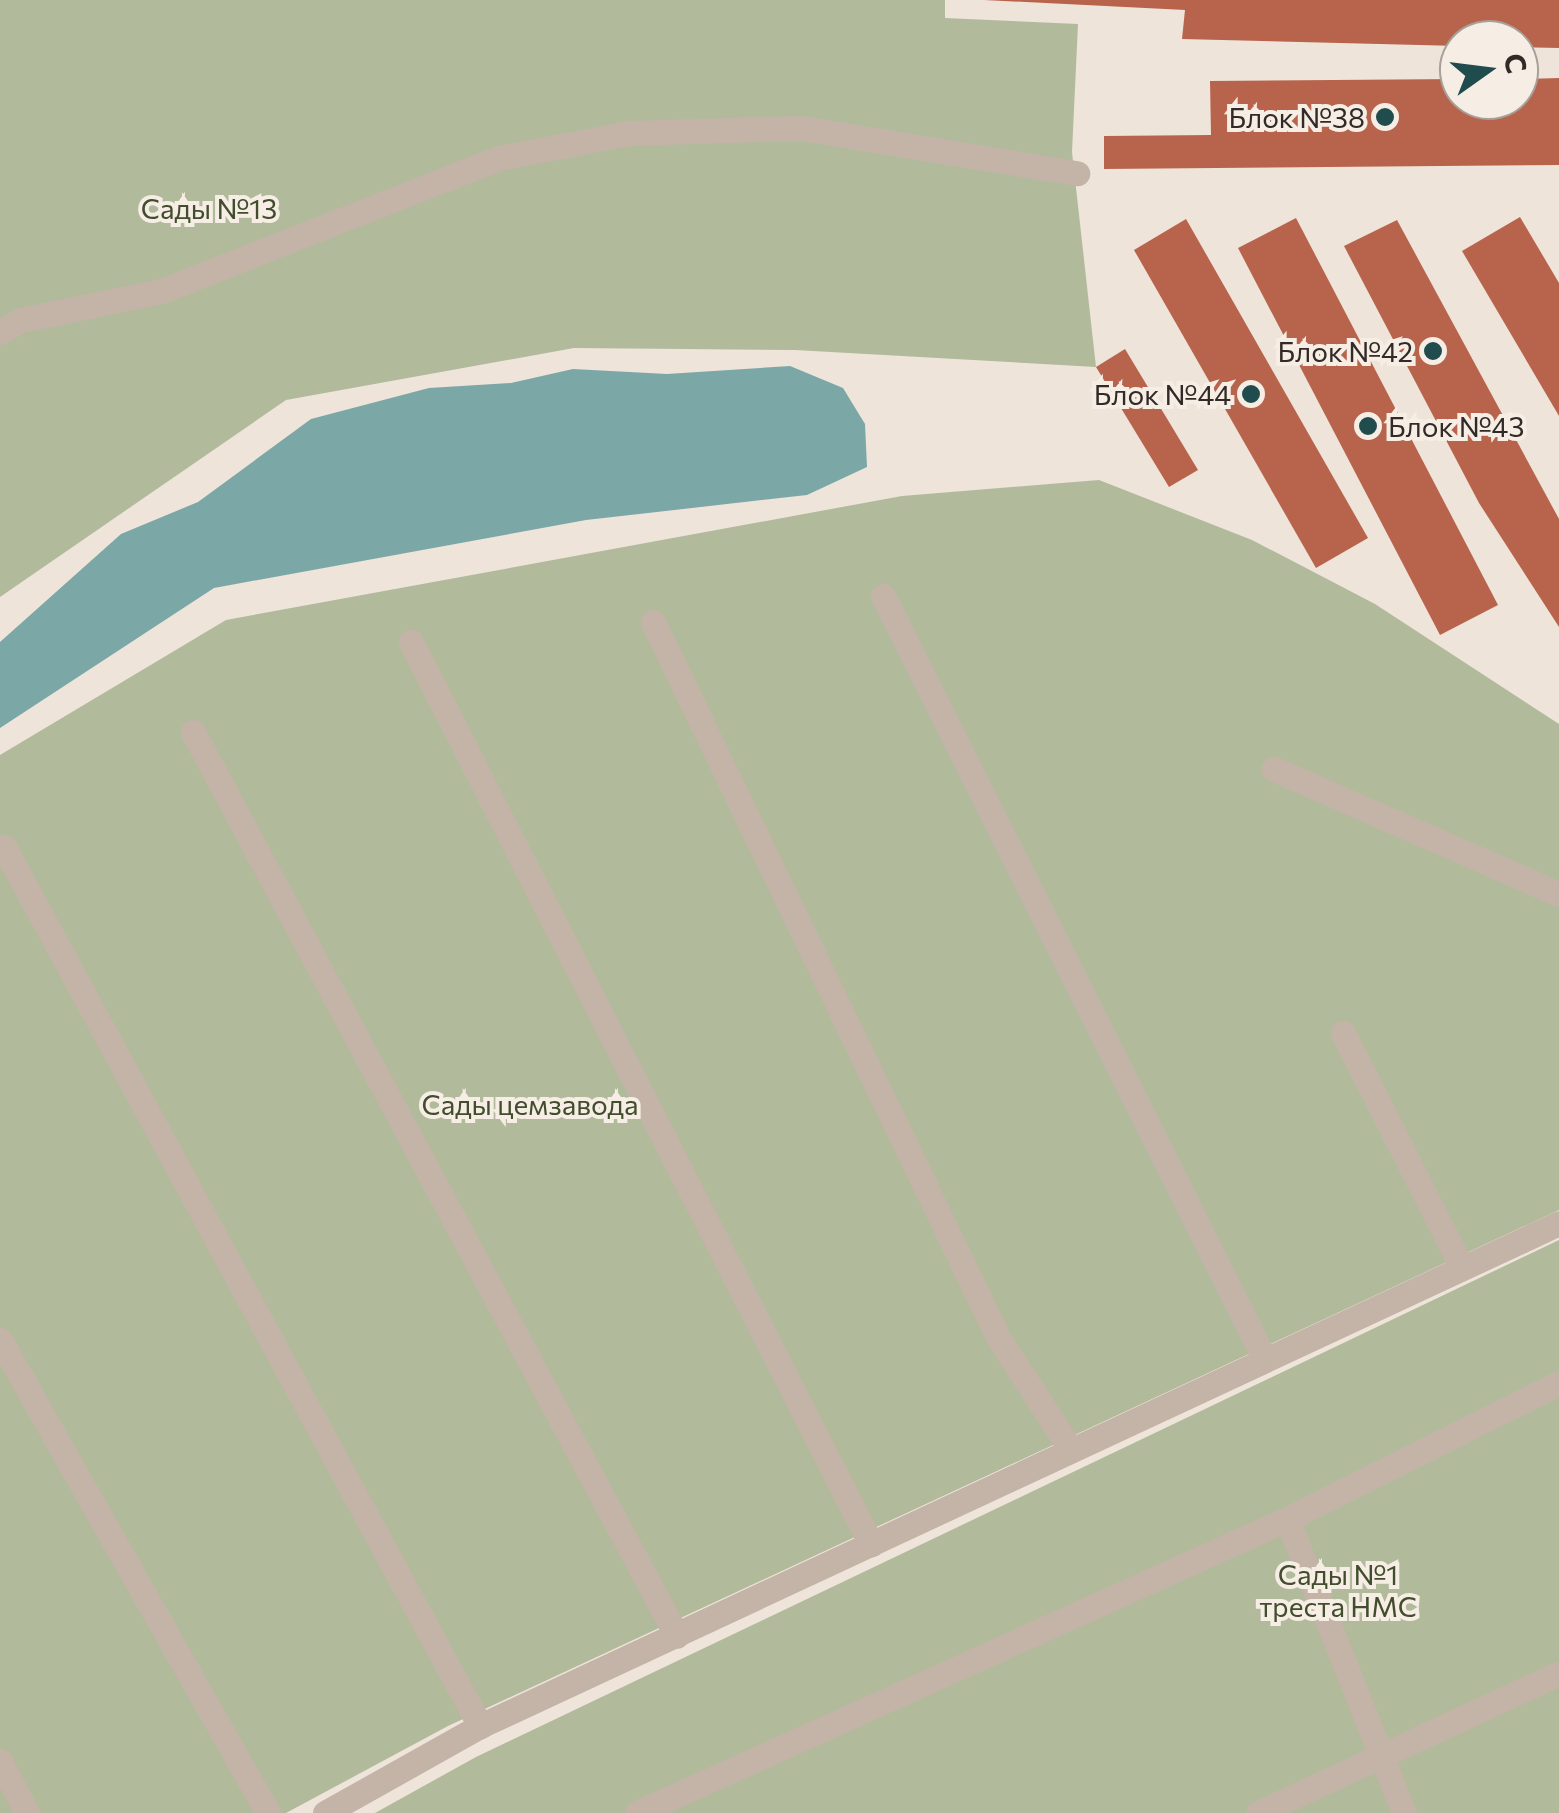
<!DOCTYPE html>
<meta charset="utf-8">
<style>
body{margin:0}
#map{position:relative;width:1559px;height:1813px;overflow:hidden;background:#eee4d9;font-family:Commissioner,sans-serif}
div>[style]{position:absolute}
.green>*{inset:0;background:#b1bb9b}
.water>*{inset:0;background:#7ba7a7}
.building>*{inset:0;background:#b8644d}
.minor>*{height:25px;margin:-12.5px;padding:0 12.5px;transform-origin:12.5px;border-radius:12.5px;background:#c4b3a7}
.dots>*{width:28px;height:28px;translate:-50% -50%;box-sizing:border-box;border:5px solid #f6eee5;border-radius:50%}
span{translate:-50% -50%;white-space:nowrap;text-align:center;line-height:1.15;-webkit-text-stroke:8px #f6eee5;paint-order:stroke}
.poi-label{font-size:28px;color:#312a26}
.right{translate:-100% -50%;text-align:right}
.left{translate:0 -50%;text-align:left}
.park-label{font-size:28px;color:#424d2d}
.north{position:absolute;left:1439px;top:20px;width:100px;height:100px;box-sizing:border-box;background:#f6eee5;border:2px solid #a7a099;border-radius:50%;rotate:76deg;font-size:28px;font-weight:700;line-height:40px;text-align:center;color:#312a26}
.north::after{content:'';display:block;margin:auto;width:35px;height:45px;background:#214c4e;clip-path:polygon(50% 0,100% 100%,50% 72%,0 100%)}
</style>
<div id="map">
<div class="green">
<div style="clip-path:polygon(0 0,945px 0,945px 18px,1078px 24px,1072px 152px,1096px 367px,795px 350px,574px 348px,286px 400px,0 597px)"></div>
<div style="clip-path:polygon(1099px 480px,1252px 540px,1375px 604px,1559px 724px,1559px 1210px,448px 1726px,286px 1813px,0 1813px,0 755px,226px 620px,902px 496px)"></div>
<div style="clip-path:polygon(1559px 1240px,1559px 1813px,375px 1813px,476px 1757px)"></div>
</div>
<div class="water">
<div style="clip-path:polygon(790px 366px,843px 388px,865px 424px,867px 467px,807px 495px,586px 520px,214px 588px,0 728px,0 642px,121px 534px,198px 502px,311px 419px,429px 388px,511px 383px,573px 369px,667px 374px)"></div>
</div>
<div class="building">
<div style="clip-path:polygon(984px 0,1559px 0,1559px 48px,1519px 47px,1519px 40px,1459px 40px,1459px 46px,1182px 39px,1185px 10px)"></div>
<div style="clip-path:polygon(1559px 78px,1559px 165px,1104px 169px,1104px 136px,1211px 135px,1210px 81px,1459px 79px,1459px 100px,1519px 100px,1519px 79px)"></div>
<div style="clip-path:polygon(1520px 217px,1559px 283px,1559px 416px,1462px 251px)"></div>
<div style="clip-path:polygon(1296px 218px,1498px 605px,1440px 635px,1238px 248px)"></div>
<div style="clip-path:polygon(1186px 219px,1368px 538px,1316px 568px,1134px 250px)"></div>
<div style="clip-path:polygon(1397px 220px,1559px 519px,1559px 627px,1479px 503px,1344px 246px)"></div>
<div style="clip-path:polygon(1125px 349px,1198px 470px,1169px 487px,1096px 367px)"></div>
</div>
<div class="minor">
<div style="left:0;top:332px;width:24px;rotate:-30deg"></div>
<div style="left:21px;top:320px;width:143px;rotate:-11.7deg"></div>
<div style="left:161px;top:291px;width:363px;rotate:-21.5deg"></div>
<div style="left:499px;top:158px;width:132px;rotate:-10.9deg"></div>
<div style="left:629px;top:133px;width:172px;rotate:-1.7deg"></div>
<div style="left:801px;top:128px;width:280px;rotate:9.3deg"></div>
<div style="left:883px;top:596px;width:854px;rotate:63.43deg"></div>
<div style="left:653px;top:622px;width:796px;rotate:64.24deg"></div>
<div style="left:999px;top:1339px;width:132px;rotate:57deg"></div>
<div style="left:411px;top:642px;width:1013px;rotate:62.98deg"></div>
<div style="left:193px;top:732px;width:1025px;rotate:61.84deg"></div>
<div style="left:1274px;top:769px;width:311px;rotate:23.7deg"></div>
<div style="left:4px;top:847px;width:1000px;rotate:61.56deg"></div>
<div style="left:1343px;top:1033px;width:263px;rotate:63.1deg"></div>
<div style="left:0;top:1340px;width:544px;rotate:60.46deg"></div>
<div style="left:1287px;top:1519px;width:316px;rotate:68.3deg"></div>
<div style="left:0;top:1761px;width:59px;rotate:62.6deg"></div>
<div style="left:325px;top:1813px;width:178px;rotate:-29.3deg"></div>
<div style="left:480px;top:1726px;width:1190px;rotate:-24.99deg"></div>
<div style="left:637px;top:1813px;width:713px;rotate:-24.34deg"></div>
<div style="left:1287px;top:1519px;width:304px;rotate:-26.6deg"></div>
<div style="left:1258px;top:1813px;width:332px;rotate:-24.9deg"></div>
</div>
<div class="dots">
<div style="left:1385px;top:117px;background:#214c4e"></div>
<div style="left:1433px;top:351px;background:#214c4e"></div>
<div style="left:1251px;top:394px;background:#214c4e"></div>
<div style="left:1368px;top:426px;background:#214c4e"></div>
</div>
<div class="poi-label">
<span class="right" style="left:1365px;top:117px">Блок №38</span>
<span class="right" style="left:1413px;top:351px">Блок №42</span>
<span class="right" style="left:1231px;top:394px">Блок №44</span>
<span class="left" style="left:1388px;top:426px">Блок №43</span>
</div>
<div class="park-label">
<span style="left:209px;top:208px">Сады №13</span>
<span style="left:530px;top:1104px">Сады цемзавода</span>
<span style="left:1338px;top:1590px">Сады №1<br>треста НМС</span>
</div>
<div class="north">С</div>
</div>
